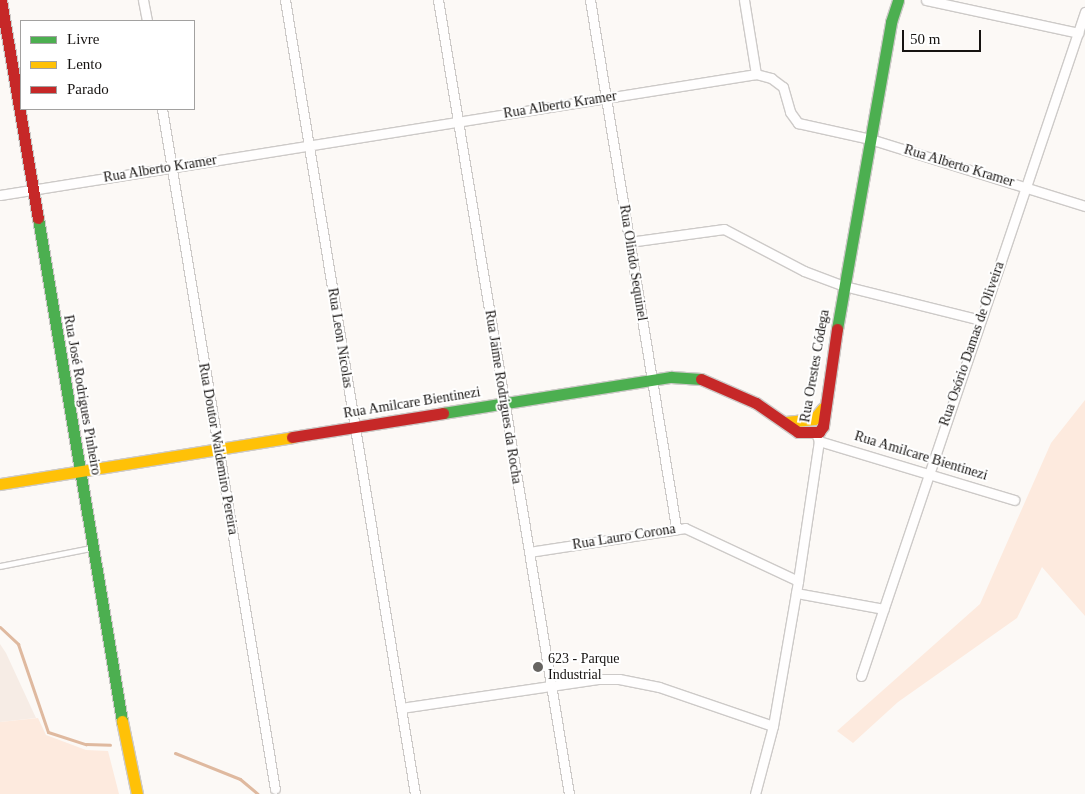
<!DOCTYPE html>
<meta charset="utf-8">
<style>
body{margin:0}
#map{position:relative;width:1085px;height:794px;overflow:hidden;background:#fcf9f6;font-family:"Times New Roman",serif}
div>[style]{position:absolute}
.built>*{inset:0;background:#f6ece5}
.green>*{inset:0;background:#fdeade}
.stream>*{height:3px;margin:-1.5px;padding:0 1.5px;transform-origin:1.5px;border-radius:1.5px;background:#dfb99f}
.roads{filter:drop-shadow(1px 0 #cdcac8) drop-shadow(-1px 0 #cdcac8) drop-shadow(0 1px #cdcac8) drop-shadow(0 -1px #cdcac8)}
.lane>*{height:4.5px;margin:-2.25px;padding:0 2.25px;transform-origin:2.25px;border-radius:2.25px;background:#fffefe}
.street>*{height:9px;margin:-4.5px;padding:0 4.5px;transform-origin:4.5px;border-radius:4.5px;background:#fffefe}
.fast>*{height:11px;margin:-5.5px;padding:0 5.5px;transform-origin:5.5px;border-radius:5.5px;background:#4caf50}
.slow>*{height:11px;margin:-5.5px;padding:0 5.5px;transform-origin:5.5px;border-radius:5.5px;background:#ffc107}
.jam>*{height:11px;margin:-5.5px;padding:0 5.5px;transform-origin:5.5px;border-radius:5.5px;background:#c62828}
.dots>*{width:14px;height:14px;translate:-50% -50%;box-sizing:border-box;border:2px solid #fff;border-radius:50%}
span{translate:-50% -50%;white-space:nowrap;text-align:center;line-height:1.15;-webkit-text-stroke:4px #fff;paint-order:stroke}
.street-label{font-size:14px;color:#161311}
.poi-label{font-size:14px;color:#161311}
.left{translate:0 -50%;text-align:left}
.legend{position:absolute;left:20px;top:20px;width:175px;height:90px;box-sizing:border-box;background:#fff;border:1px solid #a2a1a0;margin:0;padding:6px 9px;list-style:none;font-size:15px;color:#161311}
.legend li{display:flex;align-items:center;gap:10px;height:25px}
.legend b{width:25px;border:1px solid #a2a1a0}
.scale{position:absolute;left:902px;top:30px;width:79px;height:22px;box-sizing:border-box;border:2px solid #161311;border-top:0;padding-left:6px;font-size:15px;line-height:18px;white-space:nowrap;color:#161311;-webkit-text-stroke:4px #fff;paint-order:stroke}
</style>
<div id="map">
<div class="built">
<div style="clip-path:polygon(0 644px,6px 653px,36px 718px,0 722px)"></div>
</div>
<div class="green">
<div style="clip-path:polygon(1085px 400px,1085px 616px,1042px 567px,1017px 618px,898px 702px,853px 743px,837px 731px,980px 604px,1051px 443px)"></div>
<div style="clip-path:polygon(38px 718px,46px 735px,86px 750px,108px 751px,119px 794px,0 794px,0 722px)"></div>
</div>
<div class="stream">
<div style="left:0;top:627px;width:25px;rotate:43deg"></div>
<div style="left:18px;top:644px;width:93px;rotate:71.2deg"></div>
<div style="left:48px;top:732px;width:40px;rotate:18deg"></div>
<div style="left:86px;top:744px;width:24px;rotate:2deg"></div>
<div style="left:175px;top:753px;width:70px;rotate:21.8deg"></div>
<div style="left:240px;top:779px;width:23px;rotate:40deg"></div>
</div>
<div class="roads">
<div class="lane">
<div style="left:0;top:566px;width:93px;rotate:-11.2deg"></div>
</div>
<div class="street">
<div style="left:143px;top:0;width:21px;rotate:79deg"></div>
<div style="left:285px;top:0;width:805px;rotate:80.7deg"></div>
<div style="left:438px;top:0;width:805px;rotate:80.63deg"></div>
<div style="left:590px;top:0;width:534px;rotate:80.73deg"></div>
<div style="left:744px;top:0;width:75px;rotate:80.8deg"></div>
<div style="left:926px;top:0;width:156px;rotate:12.2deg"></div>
<div style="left:162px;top:109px;width:689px;rotate:80.57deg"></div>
<div style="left:0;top:195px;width:766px;rotate:-9.09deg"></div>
<div style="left:756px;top:74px;width:16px;rotate:15deg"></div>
<div style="left:771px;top:78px;width:15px;rotate:37deg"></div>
<div style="left:783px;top:87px;width:26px;rotate:74deg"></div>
<div style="left:790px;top:112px;width:14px;rotate:54deg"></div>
<div style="left:798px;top:123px;width:74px;rotate:12.5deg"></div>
<div style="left:870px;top:139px;width:225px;rotate:17.3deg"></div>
<div style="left:629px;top:242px;width:96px;rotate:-7.8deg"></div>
<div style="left:724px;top:229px;width:90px;rotate:27.7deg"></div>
<div style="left:804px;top:271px;width:43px;rotate:20.6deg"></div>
<div style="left:844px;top:286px;width:140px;rotate:14deg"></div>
<div style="left:819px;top:441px;width:204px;rotate:16.8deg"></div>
<div style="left:529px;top:552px;width:158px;rotate:-8.7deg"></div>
<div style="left:685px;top:528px;width:125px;rotate:25.1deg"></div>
<div style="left:796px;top:593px;width:89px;rotate:10.3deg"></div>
<div style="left:861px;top:676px;width:701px;rotate:-71.36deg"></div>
<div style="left:401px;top:708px;width:199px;rotate:-8.4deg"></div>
<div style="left:598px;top:679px;width:21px"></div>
<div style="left:619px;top:679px;width:41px;rotate:11.3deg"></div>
<div style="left:659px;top:687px;width:120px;rotate:18.9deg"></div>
<div style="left:755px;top:794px;width:70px;rotate:-75.2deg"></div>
<div style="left:773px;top:726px;width:147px;rotate:-80.2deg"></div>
<div style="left:798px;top:581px;width:142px;rotate:-81.5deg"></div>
<div style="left:819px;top:441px;width:9px;rotate:-111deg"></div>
</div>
<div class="fast">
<div style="left:38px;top:218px;width:510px;rotate:80.52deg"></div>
<div style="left:837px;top:329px;width:312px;rotate:-80deg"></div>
<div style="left:891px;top:22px;width:23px;rotate:-72deg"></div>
<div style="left:443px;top:413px;width:231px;rotate:-9deg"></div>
<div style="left:671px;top:377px;width:30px;rotate:4deg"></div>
</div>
<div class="slow">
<div style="left:786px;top:422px;width:28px;rotate:-6deg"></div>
<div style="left:814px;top:419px;width:14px;rotate:-51deg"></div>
<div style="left:0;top:484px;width:296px;rotate:-9.1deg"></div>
<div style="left:122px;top:721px;width:75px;rotate:78.4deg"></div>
</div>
<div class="jam">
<div style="left:1px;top:0;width:221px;rotate:80.4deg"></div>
<div style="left:701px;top:379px;width:60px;rotate:23.6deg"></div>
<div style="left:756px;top:403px;width:51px;rotate:34.6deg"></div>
<div style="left:798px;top:432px;width:21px"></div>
<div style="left:819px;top:432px;width:7px;rotate:-56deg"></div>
<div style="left:823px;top:426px;width:98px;rotate:-81.8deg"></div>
<div style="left:292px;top:437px;width:153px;rotate:-9deg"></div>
</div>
</div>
<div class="dots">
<div style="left:538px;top:667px;background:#666461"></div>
</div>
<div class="street-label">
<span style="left:560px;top:105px;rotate:-9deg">Rua Alberto Kramer</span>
<span style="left:959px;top:166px;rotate:17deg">Rua Alberto Kramer</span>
<span style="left:160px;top:169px;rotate:-9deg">Rua Alberto Kramer</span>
<span style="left:633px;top:263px;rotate:81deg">Rua Olindo Sequinel</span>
<span style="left:340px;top:338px;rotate:81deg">Rua Leon Nícolas</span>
<span style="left:972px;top:344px;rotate:-71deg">Rua Osório Damas de Oliveira</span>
<span style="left:815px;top:366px;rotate:-80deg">Rua Orestes Códega</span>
<span style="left:82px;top:395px;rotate:80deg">Rua José Rodrigues Pinheiro</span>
<span style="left:503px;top:397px;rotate:81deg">Rua Jaime Rodrigues da Rocha</span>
<span style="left:412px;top:403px;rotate:-9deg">Rua Amilcare Bientinezi</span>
<span style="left:218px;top:449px;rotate:80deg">Rua Doutor Waldemiro Pereira</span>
<span style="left:921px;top:456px;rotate:17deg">Rua Amilcare Bientinezi</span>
<span style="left:624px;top:537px;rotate:-9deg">Rua Lauro Corona</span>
</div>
<div class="poi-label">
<span class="left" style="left:548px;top:667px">623 - Parque<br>Industrial</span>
</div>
<ul class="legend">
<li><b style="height:6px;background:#4caf50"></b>Livre</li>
<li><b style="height:6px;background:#ffc107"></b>Lento</li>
<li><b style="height:6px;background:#c62828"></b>Parado</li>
</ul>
<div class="scale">50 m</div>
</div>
